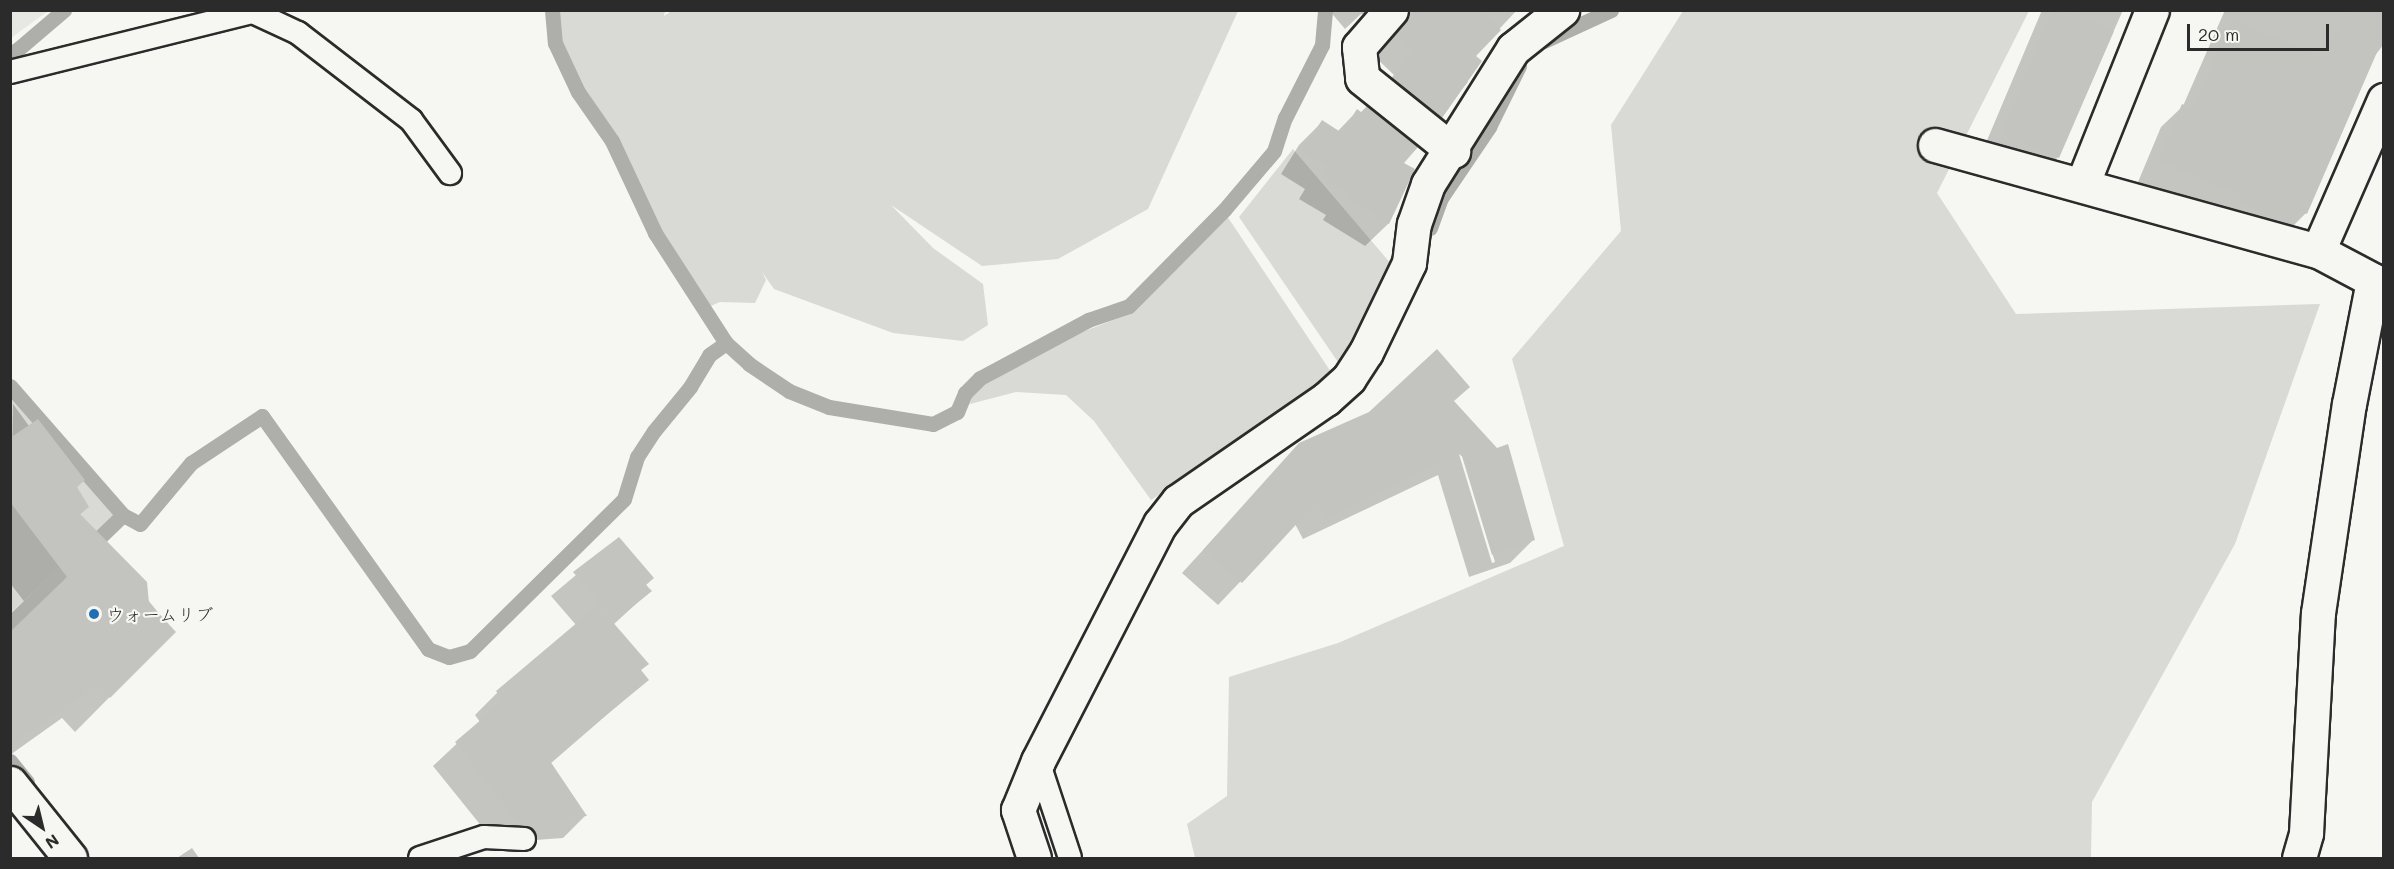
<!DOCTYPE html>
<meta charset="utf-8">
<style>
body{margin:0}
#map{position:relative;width:2394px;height:869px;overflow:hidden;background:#f6f6f2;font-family:Mali,"Klee One",sans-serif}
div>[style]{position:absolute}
.built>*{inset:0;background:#e7e7e3}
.green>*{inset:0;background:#d9d9d5}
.shadow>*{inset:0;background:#0003}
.stream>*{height:15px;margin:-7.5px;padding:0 7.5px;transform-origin:7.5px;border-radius:7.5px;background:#aeaeab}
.building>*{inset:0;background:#c3c3c0}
.roads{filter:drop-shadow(2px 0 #2b2b2b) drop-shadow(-2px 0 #2b2b2b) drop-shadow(0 2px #2b2b2b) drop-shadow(0 -2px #2b2b2b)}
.lane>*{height:22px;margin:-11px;padding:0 11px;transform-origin:11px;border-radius:11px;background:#f6f6f2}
.street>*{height:33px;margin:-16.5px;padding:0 16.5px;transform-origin:16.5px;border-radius:16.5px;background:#f6f6f2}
.dots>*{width:16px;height:16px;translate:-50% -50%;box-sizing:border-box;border:3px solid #f6f6f2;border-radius:50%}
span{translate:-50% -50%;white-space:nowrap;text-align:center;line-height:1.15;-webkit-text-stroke:4.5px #f6f6f2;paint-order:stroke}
.poi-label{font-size:18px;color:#2b2b2b}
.left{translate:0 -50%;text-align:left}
.frame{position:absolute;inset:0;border:12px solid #2b2b2b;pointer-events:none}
.north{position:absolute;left:12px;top:797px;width:60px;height:60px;-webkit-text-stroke:4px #f6f6f2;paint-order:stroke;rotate:145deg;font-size:16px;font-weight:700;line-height:24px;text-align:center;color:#2b2b2b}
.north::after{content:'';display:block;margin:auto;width:21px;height:27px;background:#2b2b2b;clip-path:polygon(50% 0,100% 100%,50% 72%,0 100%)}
.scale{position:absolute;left:2187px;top:24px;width:142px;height:27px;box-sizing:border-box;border:3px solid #2b2b2b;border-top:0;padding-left:8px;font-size:18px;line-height:21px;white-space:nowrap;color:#2b2b2b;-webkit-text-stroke:4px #f6f6f2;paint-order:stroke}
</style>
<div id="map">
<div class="built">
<div style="clip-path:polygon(11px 10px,48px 10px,48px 11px,11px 38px)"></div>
</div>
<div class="green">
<div style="clip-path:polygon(673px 10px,1238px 10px,1238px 11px,1148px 209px,1058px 259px,982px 266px,891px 205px,933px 248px,983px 284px,988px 325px,963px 341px,893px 333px,774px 289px,762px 272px,766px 280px,755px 303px,720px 302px,706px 308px,655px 229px,613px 139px,580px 90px,558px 42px,554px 11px,665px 11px,664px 16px)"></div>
<div style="clip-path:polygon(1683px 11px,2029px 11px,1937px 193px,2016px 314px,2320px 304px,2235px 544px,2092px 802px,2091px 858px,1195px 858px,1187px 824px,1227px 796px,1229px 677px,1338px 643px,1564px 546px,1512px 359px,1621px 231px,1611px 125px)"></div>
<div style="clip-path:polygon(1293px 149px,1392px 265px,1340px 365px,1239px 217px)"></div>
<div style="clip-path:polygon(1227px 216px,1335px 378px,1151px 500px,1094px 421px,1066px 395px,1016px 392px,970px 404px,974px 390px,1074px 335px,1135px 312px)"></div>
<div style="clip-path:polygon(11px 391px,37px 417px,116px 514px,11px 613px)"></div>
</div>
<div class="shadow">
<div style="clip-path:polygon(1329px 10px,1517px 10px,1474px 56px,1465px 79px,1468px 82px,1419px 140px,1370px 101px,1394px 75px,1374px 56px,1387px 38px,1380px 18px,1361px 14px,1345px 29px)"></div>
<div style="clip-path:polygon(2042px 10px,2123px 10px,2058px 157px,2035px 180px,1980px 157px)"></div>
<div style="clip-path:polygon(2225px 10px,2384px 10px,2384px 44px,2373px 58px,2306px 213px,2284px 235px,2223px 218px,2138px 182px,2161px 127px,2183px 106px)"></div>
<div style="clip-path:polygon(1357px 111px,1402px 163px,1413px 170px,1388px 224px,1365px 246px,1323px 220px,1326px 215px,1299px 199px,1305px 189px,1281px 174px,1299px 145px,1322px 122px,1337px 132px)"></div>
<div style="clip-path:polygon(evenodd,1452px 402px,1533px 540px,1510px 563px,1469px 577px,1438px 475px,1303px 539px,1295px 524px,1218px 605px,1182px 573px,1300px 444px,1452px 402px,1459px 454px,1464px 458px,1495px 562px,1492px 563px,1459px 454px)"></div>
<div style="clip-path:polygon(13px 404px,88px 507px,79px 515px,174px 632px,75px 732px,62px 718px,10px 755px,10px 634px,33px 613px,10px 583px)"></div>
<div style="clip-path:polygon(619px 539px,650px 591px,613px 625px,647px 680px,550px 764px,585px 816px,563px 838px,495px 843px,433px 766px,480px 722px,475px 715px,497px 693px,576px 625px,551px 596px)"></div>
<div style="clip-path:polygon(192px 848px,199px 858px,177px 858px)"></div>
</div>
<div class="stream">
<div style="left:552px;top:10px;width:33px;rotate:85deg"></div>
<div style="left:555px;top:43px;width:54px;rotate:64.9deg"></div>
<div style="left:578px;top:92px;width:60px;rotate:55.2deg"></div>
<div style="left:612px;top:141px;width:102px;rotate:64.9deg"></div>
<div style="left:655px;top:233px;width:131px;rotate:57.2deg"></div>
<div style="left:726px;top:343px;width:31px;rotate:42deg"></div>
<div style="left:749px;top:364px;width:48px;rotate:34deg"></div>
<div style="left:789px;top:391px;width:43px;rotate:21.8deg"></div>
<div style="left:829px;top:407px;width:105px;rotate:9.3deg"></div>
<div style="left:933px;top:424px;width:27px;rotate:-27deg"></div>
<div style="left:957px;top:412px;width:21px;rotate:-67deg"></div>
<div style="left:965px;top:393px;width:21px;rotate:-45deg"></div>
<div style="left:980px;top:378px;width:123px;rotate:-28.2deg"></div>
<div style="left:1088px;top:320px;width:43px;rotate:-18.9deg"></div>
<div style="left:1129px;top:306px;width:135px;rotate:-45.3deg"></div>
<div style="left:1224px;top:210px;width:77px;rotate:-49.7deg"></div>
<div style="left:1274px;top:151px;width:35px;rotate:-72deg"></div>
<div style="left:1285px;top:118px;width:82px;rotate:-63.1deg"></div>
<div style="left:1322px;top:45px;width:35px;rotate:-85deg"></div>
<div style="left:1544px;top:41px;width:74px;rotate:-24.8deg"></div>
<div style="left:10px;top:65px;width:17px;rotate:-65deg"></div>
<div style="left:17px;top:50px;width:62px;rotate:-40.4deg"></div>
<div style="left:1430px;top:228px;width:32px;rotate:-70deg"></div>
<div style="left:1441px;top:198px;width:86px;rotate:-55.9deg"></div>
<div style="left:1489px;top:127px;width:68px;rotate:-63.8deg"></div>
<div style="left:10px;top:386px;width:171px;rotate:48.8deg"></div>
<div style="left:123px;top:515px;width:19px;rotate:28deg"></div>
<div style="left:140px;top:524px;width:80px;rotate:-50.1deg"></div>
<div style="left:191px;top:463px;width:85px;rotate:-33.5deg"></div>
<div style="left:262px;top:416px;width:286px;rotate:54.5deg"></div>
<div style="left:428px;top:649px;width:22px;rotate:21deg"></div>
<div style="left:449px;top:657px;width:22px;rotate:-16deg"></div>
<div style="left:470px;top:651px;width:216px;rotate:-44.6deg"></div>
<div style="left:624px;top:499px;width:44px;rotate:-72.8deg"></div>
<div style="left:637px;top:457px;width:31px;rotate:-57deg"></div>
<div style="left:654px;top:431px;width:57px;rotate:-50.7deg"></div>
<div style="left:690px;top:387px;width:37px;rotate:-59deg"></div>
<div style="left:709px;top:355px;width:21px;rotate:-35deg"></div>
<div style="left:10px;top:624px;width:157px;rotate:-44deg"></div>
<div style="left:10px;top:761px;width:27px;rotate:51deg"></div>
</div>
<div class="building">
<div style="clip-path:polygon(1409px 10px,1482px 10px,1501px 30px,1476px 56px,1482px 61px,1442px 118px,1392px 78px,1415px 51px,1396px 33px)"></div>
<div style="clip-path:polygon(2052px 10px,2065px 10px,2114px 31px,2059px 158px,2001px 134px)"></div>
<div style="clip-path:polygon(2346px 10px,2384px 10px,2384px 36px,2307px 214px,2299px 211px,2293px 225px,2284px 222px,2240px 204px,2243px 196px,2158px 160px,2182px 104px,2193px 109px,2232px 19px,2325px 58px)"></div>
<div style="clip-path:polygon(1367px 106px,1418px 147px,1404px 163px,1415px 169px,1389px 224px,1345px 197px,1348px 192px,1320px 176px,1326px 166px,1302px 151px,1322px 120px,1342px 133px,1357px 109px,1361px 112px)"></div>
<div style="clip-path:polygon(1437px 349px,1470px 387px,1454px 401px,1497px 448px,1508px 444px,1535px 540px,1492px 555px,1461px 453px,1326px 518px,1318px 501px,1242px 583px,1203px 550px,1299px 443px,1369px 412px)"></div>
<div style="clip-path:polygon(38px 419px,85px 480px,77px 487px,89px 507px,80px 514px,147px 582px,149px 603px,176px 632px,110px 698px,98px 684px,10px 747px,10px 632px,67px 577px,10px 502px,10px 438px)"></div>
<div style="clip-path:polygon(619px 537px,654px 578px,646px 585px,652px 591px,615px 621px,573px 572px)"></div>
<div style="clip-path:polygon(598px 605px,649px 664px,641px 670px,649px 680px,550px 761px,587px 816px,517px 821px,455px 742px,503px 701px,496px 691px)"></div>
</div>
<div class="roads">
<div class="lane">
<div style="left:10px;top:72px;width:250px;rotate:-13.9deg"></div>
<div style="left:253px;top:12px;width:50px;rotate:25deg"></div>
<div style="left:298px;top:33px;width:143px;rotate:37.6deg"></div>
<div style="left:411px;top:120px;width:66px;rotate:53.7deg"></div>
<div style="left:1038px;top:761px;width:102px;rotate:71.7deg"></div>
<div style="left:420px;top:858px;width:67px;rotate:-18.2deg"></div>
<div style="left:484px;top:837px;width:40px;rotate:2.9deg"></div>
</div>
<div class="street">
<div style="left:1391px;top:10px;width:49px;rotate:130.9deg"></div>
<div style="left:1359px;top:47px;width:31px;rotate:84deg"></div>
<div style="left:1362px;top:78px;width:117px;rotate:38.7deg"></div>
<div style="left:1935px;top:145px;width:397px;rotate:15.5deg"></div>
<div style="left:2318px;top:251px;width:75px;rotate:27.9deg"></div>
<div style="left:2082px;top:185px;width:188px;rotate:-68.2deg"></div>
<div style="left:2318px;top:251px;width:165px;rotate:-66.4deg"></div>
<div style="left:10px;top:783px;width:96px;rotate:51.3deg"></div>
<div style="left:1034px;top:858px;width:51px;rotate:-108.4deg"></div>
<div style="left:1018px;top:810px;width:53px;rotate:-67.8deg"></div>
<div style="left:1038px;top:761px;width:267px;rotate:-62.8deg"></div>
<div style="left:1160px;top:524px;width:29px;rotate:-52deg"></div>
<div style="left:1178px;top:501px;width:180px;rotate:-34.6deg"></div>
<div style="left:1326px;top:399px;width:31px;rotate:-42deg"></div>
<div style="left:1349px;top:378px;width:31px;rotate:-57deg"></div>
<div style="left:1366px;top:352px;width:99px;rotate:-64.2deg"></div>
<div style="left:1409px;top:263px;width:39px;rotate:-83deg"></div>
<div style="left:1414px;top:224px;width:42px;rotate:-70.7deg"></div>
<div style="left:1428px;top:184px;width:160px;rotate:-57.8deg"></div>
<div style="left:1513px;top:49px;width:63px;rotate:-38.5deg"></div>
<div style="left:2299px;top:858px;width:26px;rotate:-74deg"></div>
<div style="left:2306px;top:833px;width:220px;rotate:-86.9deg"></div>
<div style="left:2318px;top:613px;width:211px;rotate:-81.6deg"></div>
<div style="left:2349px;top:404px;width:126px;rotate:-79deg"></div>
</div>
</div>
<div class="dots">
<div style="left:94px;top:614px;background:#1f6fb2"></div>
</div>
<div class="poi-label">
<span class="left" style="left:106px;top:614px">ウォームリブ</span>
</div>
<div class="frame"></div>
<div class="north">N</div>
<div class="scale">20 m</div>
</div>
